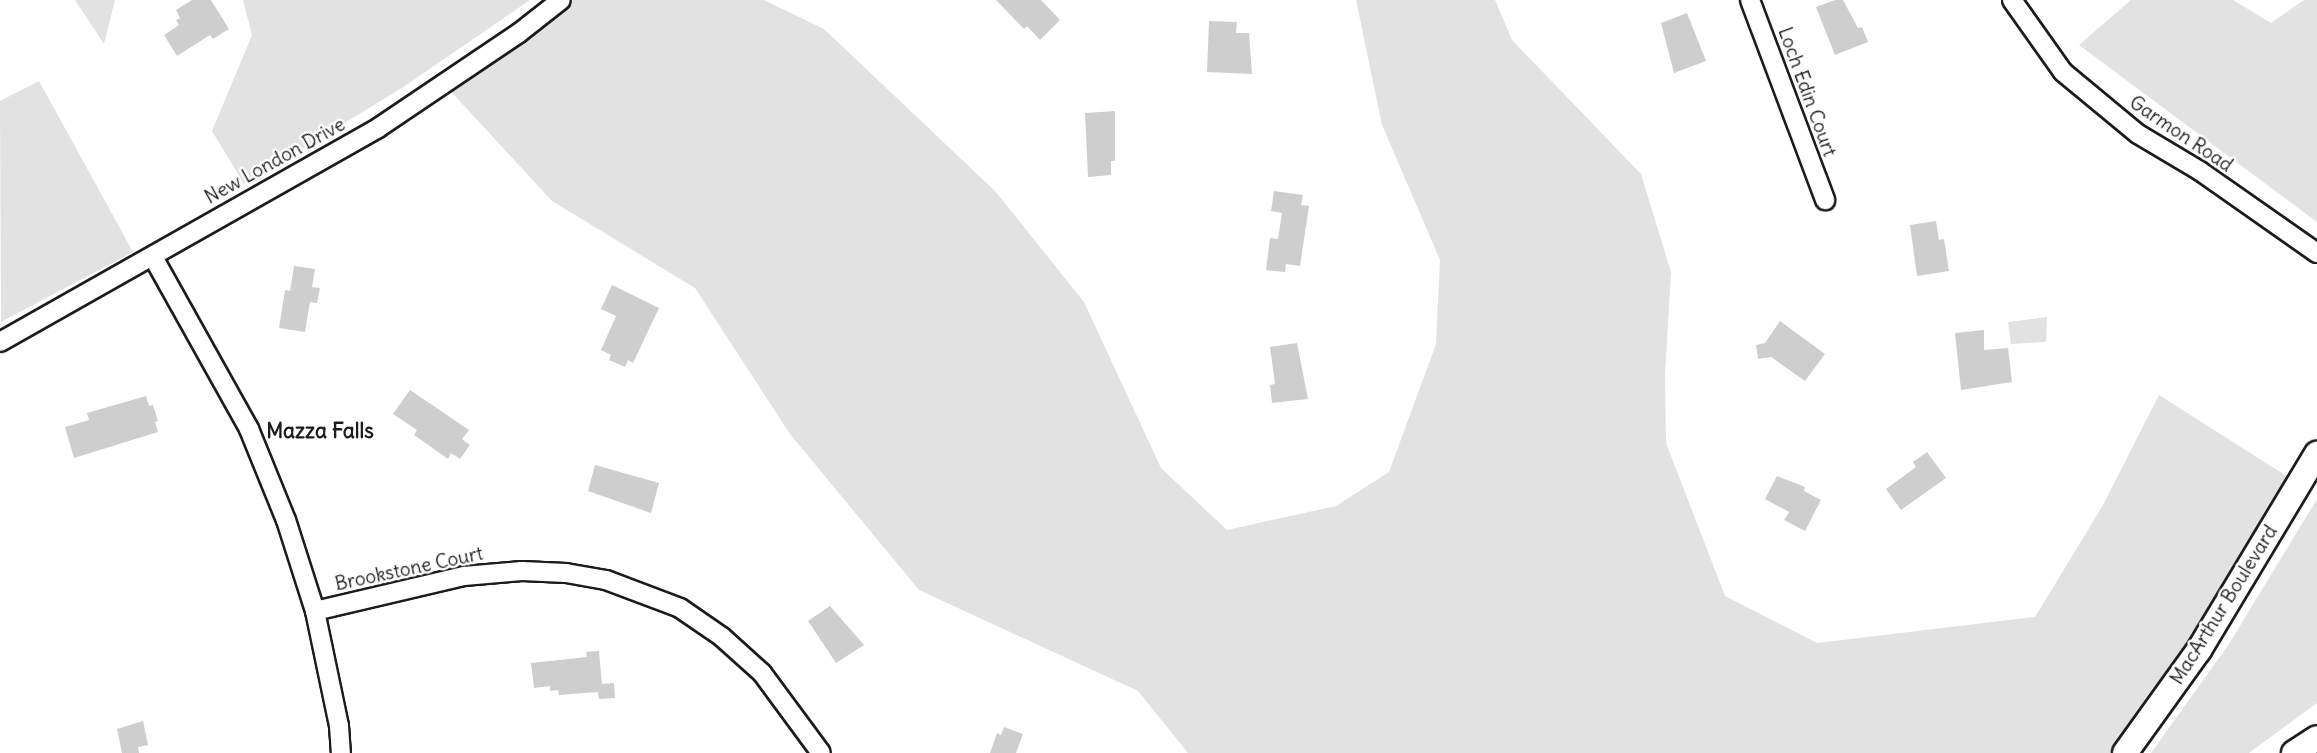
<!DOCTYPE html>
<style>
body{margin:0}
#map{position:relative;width:2317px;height:753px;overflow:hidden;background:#fff;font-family:Delius,sans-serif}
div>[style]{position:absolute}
.green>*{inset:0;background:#e2e2e2}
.building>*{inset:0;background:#cecece}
.roads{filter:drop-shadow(2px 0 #1c1c1c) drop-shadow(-2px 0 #1c1c1c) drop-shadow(0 2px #1c1c1c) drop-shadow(0 -2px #1c1c1c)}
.minor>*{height:18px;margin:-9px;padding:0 9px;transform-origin:9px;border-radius:9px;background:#fff}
.secondary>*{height:24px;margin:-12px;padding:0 12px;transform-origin:12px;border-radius:12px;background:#fff}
span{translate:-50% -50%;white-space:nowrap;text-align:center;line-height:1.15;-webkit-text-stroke:5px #fff;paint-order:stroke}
.street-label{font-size:19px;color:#1c1c1c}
.neighbourhood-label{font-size:21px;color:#1c1c1c;font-weight:700}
</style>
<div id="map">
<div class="green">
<div style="clip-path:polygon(75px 0,115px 0,104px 44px)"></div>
<div style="clip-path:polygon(243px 0,530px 0,402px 88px,244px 184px,212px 131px,252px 35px)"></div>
<div style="clip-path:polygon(561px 0,764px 0,824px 29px,996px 192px,1084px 302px,1161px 468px,1227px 530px,1336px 506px,1389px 472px,1436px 344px,1440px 260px,1382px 125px,1356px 0,1495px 0,1512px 40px,1641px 174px,1671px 272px,1665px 375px,1666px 443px,1725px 596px,1817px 643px,2035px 617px,2102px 507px,2159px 395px,2299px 484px,2125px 753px,1188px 753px,1138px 691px,919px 590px,790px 434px,695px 288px,552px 201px,444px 84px)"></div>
<div style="clip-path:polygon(2131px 0,2233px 0,2271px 23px,2304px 0,2317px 0,2317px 222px,2079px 45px)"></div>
<div style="clip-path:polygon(39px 81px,133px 252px,1px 322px,0 101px)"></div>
<div style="clip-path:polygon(2047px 317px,2046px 342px,2011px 344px,2008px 322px)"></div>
<div style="clip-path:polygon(2317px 499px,2317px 703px,2249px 753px,2151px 753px,2229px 644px)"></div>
</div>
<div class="building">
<div style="clip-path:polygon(192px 0,211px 0,229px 29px,213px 39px,210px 35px,177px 56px,164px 35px,179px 25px,176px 20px,180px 18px,176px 10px)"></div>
<div style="clip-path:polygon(996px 0,1041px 0,1060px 20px,1040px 40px,1027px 26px,1024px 29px)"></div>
<div style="clip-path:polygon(1835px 0,1843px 0,1858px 28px,1862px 27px,1868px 42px,1835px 55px,1816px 7px)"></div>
<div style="clip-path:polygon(1687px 13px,1706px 61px,1674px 73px,1661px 23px)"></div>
<div style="clip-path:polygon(1209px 21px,1237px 22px,1236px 33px,1249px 33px,1252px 74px,1207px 72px)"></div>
<div style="clip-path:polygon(1115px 111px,1115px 161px,1111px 161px,1111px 175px,1088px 177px,1085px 113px)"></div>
<div style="clip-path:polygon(1274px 191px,1303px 195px,1301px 205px,1309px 206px,1300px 266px,1286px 264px,1285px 272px,1266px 270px,1270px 238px,1278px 239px,1282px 213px,1271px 211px)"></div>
<div style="clip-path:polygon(1936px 221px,1939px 240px,1944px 239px,1949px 271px,1917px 276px,1910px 225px)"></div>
<div style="clip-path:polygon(294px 266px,315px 269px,312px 287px,320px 288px,317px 303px,310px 302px,305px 332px,279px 328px,285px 290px,290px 291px)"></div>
<div style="clip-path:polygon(612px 285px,659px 308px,633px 363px,628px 360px,625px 367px,609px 360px,611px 355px,601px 350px,616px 316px,601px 309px)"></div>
<div style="clip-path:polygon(1780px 321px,1825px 354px,1805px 381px,1771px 357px,1758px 359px,1756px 345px,1765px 343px)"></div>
<div style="clip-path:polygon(1984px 330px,1984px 350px,2008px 348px,2012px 382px,1961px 390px,1955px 333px)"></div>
<div style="clip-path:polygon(1297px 343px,1308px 399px,1272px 403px,1270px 385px,1275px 384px,1270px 347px)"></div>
<div style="clip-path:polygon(410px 390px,469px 430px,462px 439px,470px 445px,460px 459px,451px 453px,448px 459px,414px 435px,417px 430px,393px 414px)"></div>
<div style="clip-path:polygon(146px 396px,149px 406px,153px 405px,158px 421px,155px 422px,158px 432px,74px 458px,65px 427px,89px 420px,87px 413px)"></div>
<div style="clip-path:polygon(1927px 452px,1946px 478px,1901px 510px,1886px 489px,1916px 467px,1913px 462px)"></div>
<div style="clip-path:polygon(595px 465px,659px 483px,651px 513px,588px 491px)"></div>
<div style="clip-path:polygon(1777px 476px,1805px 487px,1804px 491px,1821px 500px,1805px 531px,1784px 520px,1789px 512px,1765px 499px)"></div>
<div style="clip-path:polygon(830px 606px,864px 645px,836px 663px,808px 621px)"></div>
<div style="clip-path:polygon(599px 651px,602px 684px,614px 683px,615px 698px,599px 699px,598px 692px,559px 695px,558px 690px,550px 691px,550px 686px,534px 688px,531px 663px,587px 657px,586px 652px)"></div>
<div style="clip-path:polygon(143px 721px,148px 745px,138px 747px,139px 753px,122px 753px,117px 729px)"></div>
<div style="clip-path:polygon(1004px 727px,1023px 734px,1016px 753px,990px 753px,997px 733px,1001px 735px)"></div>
</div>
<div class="roads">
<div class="minor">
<div style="left:1750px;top:0;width:214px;rotate:69.4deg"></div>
<div style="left:2012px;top:0;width:88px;rotate:54.7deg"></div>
<div style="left:2063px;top:72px;width:97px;rotate:39.6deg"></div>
<div style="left:2138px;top:134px;width:72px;rotate:30.8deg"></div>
<div style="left:2200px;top:171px;width:143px;rotate:35deg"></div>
<div style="left:153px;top:257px;width:197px;rotate:60.8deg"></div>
<div style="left:249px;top:429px;width:98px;rotate:67.9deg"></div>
<div style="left:286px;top:520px;width:96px;rotate:72.3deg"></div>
<div style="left:315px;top:611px;width:117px;rotate:78.2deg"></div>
<div style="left:339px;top:726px;width:27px;rotate:86deg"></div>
<div style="left:0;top:342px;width:434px;rotate:-29.5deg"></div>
<div style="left:378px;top:128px;width:170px;rotate:-34deg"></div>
<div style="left:519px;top:33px;width:53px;rotate:-38.2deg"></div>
<div style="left:315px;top:611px;width:153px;rotate:-13.2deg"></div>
<div style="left:464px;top:576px;width:58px;rotate:-4.9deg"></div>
<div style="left:522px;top:571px;width:44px;rotate:2.6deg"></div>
<div style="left:566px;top:573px;width:41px;rotate:9.9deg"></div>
<div style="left:606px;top:580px;width:79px;rotate:20.7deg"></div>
<div style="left:680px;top:608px;width:51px;rotate:34.6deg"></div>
<div style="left:722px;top:637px;width:54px;rotate:42deg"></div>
<div style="left:762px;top:673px;width:99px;rotate:53.6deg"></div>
</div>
<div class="secondary">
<div style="left:2125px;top:753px;width:127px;rotate:-54.3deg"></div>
<div style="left:2199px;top:650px;width:229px;rotate:-59deg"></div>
<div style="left:2294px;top:753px;width:27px;rotate:-33deg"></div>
</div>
</div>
<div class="street-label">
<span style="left:1807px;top:92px;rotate:70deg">Loch Edin Court</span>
<span style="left:2181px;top:134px;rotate:34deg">Garmon Road</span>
<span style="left:275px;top:161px;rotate:-29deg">New London Drive</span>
<span style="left:409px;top:569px;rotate:-12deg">Brookstone Court</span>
<span style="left:2224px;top:605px;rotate:-58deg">MacArthur Boulevard</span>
</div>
<div class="neighbourhood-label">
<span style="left:320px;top:431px">Mazza Falls</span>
</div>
</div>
